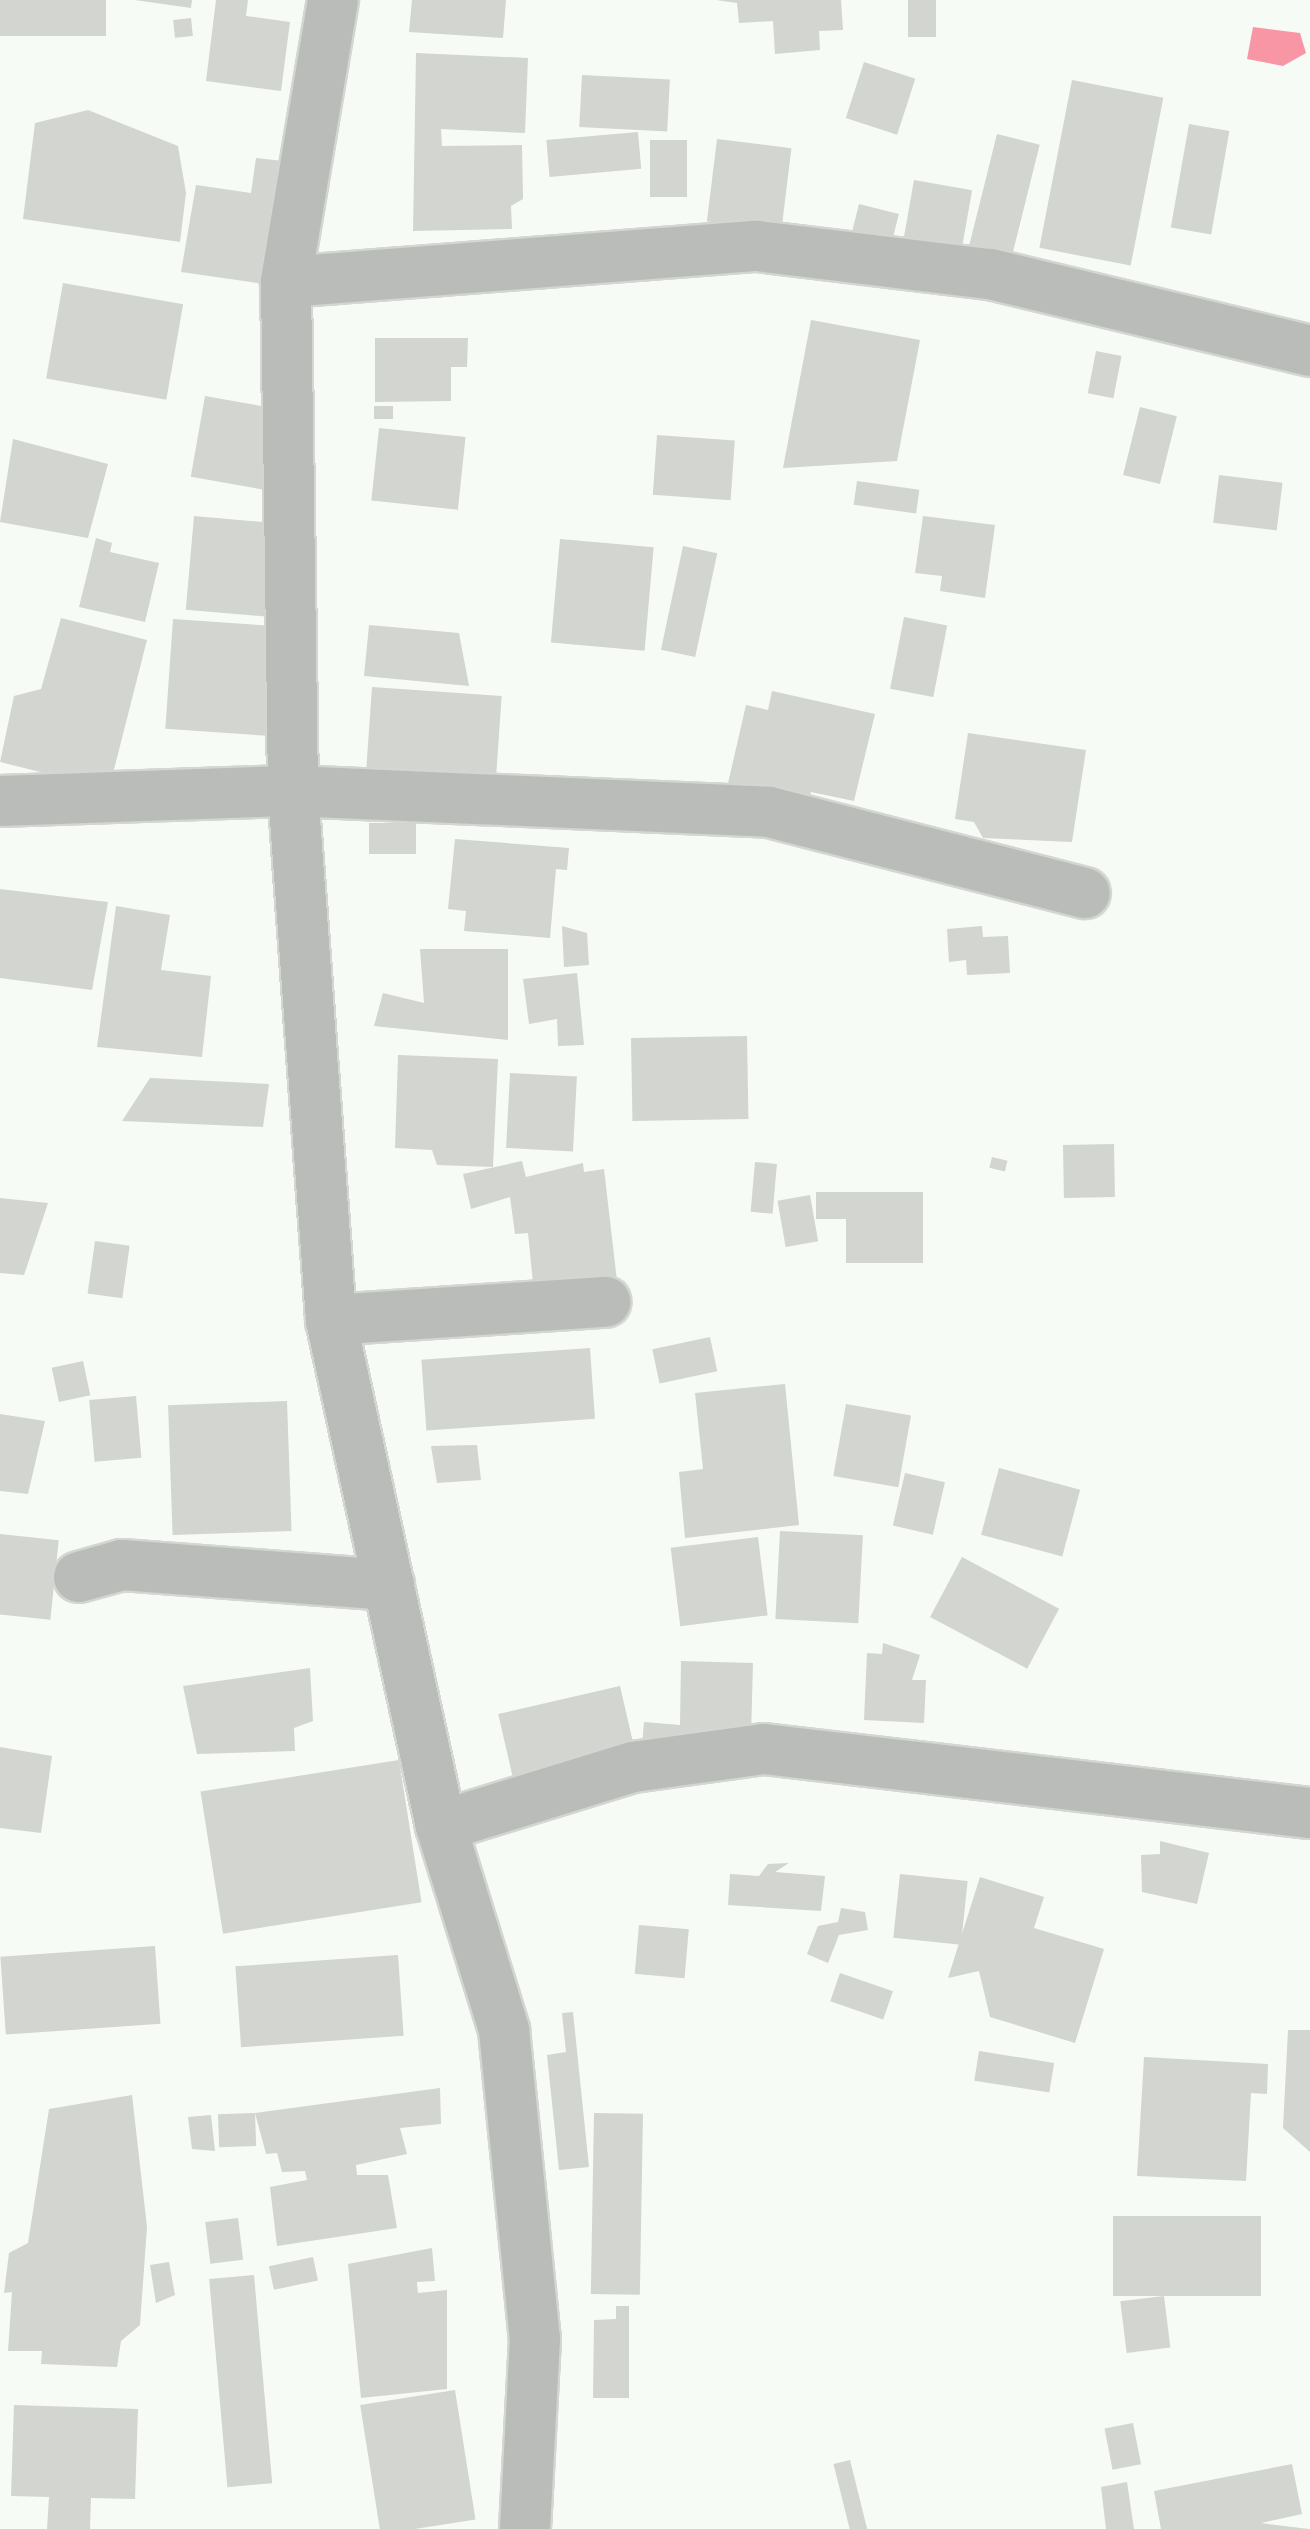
<!DOCTYPE html>
<style>
body{margin:0}
#map{position:relative;width:1310px;height:2529px;overflow:hidden;background:#f7fbf5;font-family:Manrope,sans-serif}
div>[style]{position:absolute}
[style*='--x']{left:calc(var(--x)*1px);top:calc(var(--y)*1px);width:calc(var(--w)*1px);rotate:calc(var(--a)*1deg)}
.forest>*{inset:0;background:#f896a5}
.building>*{inset:0;background:#d2d5d0;transform-origin:0 0}
.roads{filter:drop-shadow(2px 0 #d3d6d1) drop-shadow(-2px 0 #d3d6d1) drop-shadow(0 2px #d3d6d1) drop-shadow(0 -2px #d3d6d1)}
.street>*{height:50px;margin:-25px;padding:0 25px;transform-origin:25px;border-radius:25px;background:#babcb9}
span{translate:-50% -50%;white-space:nowrap;text-align:center;line-height:1.15;-webkit-text-stroke:8px #f7fbf5;paint-order:stroke}
</style>
<div id="map">
<div class="forest">
<i style="clip-path:polygon(1253px 27px,1300px 33px,1306px 53px,1283px 66px,1247px 59px)"></i>
</div>
<div class="building">
<i style="left:0;top:0;width:106px;height:36px"></i>
<i style="clip-path:polygon(135px 0,192px 0,191px 8px)"></i>
<i style="clip-path:polygon(216px 0,248px 0,246px 16px,290px 22px,281px 91px,206px 81px)"></i>
<i style="clip-path:polygon(412px 0,506px 0,503px 38px,409px 32px)"></i>
<i style="clip-path:polygon(716px 0,841px 0,843px 30px,819px 31px,820px 50px,775px 54px,773px 21px,739px 23px,737px 3px)"></i>
<i style="left:908px;top:0;width:28px;height:37px"></i>
<i style="left:191px;top:18px;width:18px;height:18px;rotate:84deg"></i>
<i style="clip-path:polygon(416px 53px,528px 58px,525px 133px,441px 129px,442px 146px,522px 145px,523px 199px,511px 206px,512px 229px,413px 231px)"></i>
<i style="left:864px;top:62px;width:54px;height:59px;rotate:18deg"></i>
<i style="left:582px;top:75px;width:88px;height:52px;rotate:3deg"></i>
<i style="left:1072px;top:80px;width:93px;height:171px;rotate:11deg"></i>
<i style="clip-path:polygon(88px 110px,178px 146px,186px 193px,180px 242px,23px 219px,35px 123px)"></i>
<i style="left:1189px;top:124px;width:41px;height:105px;rotate:10deg"></i>
<i style="left:638px;top:132px;width:37px;height:92px;rotate:85deg"></i>
<i style="left:997px;top:134px;width:44px;height:121px;rotate:14deg"></i>
<i style="left:717px;top:139px;width:75px;height:83px;rotate:7deg"></i>
<i style="left:650px;top:140px;width:37px;height:57px"></i>
<i style="clip-path:polygon(256px 158px,283px 161px,264px 284px,181px 272px,196px 185px,251px 193px)"></i>
<i style="left:914px;top:180px;width:59px;height:67px;rotate:10deg"></i>
<i style="left:859px;top:204px;width:41px;height:50px;rotate:14deg"></i>
<i style="left:63px;top:283px;width:122px;height:97px;rotate:10deg"></i>
<i style="clip-path:polygon(811px 320px,920px 340px,897px 461px,783px 468px)"></i>
<i style="clip-path:polygon(375px 338px,468px 338px,467px 367px,451px 367px,451px 401px,375px 402px)"></i>
<i style="left:1096px;top:351px;width:26px;height:43px;rotate:11deg"></i>
<i style="left:205px;top:396px;width:80px;height:82px;rotate:10deg"></i>
<i style="left:393px;top:406px;width:13px;height:19px;rotate:90deg"></i>
<i style="left:1140px;top:407px;width:38px;height:70px;rotate:14deg"></i>
<i style="left:379px;top:428px;width:87px;height:73px;rotate:6deg"></i>
<i style="left:657px;top:435px;width:78px;height:60px;rotate:4deg"></i>
<i style="clip-path:polygon(13px 439px,108px 464px,88px 538px,0 522px)"></i>
<i style="left:1219px;top:475px;width:64px;height:48px;rotate:7deg"></i>
<i style="left:857px;top:481px;width:63px;height:24px;rotate:8deg"></i>
<i style="left:194px;top:516px;width:97px;height:94px;rotate:5deg"></i>
<i style="clip-path:polygon(923px 516px,995px 525px,985px 598px,940px 591px,942px 576px,915px 573px)"></i>
<i style="clip-path:polygon(96px 538px,112px 543px,110px 552px,159px 563px,145px 622px,79px 607px)"></i>
<i style="left:560px;top:539px;width:94px;height:104px;rotate:5deg"></i>
<i style="left:683px;top:546px;width:35px;height:106px;rotate:12deg"></i>
<i style="left:904px;top:617px;width:44px;height:73px;rotate:11deg"></i>
<i style="clip-path:polygon(61px 618px,147px 640px,109px 789px,0 762px,14px 696px,41px 689px)"></i>
<i style="left:173px;top:619px;width:102px;height:110px;rotate:4deg"></i>
<i style="clip-path:polygon(369px 625px,459px 633px,469px 686px,364px 676px)"></i>
<i style="left:372px;top:687px;width:130px;height:90px;rotate:4deg"></i>
<i style="clip-path:polygon(772px 691px,875px 714px,854px 801px,811px 792px,806px 810px,726px 792px,746px 705px,768px 710px)"></i>
<i style="clip-path:polygon(968px 733px,1086px 750px,1072px 842px,983px 838px,974px 822px,955px 819px)"></i>
<i style="left:369px;top:823px;width:47px;height:31px"></i>
<i style="clip-path:polygon(455px 839px,569px 848px,567px 870px,556px 869px,550px 938px,464px 931px,466px 911px,448px 909px)"></i>
<i style="clip-path:polygon(0 889px,108px 902px,92px 990px,0 978px)"></i>
<i style="clip-path:polygon(116px 906px,170px 915px,161px 970px,211px 976px,202px 1057px,97px 1047px)"></i>
<i style="clip-path:polygon(562px 926px,587px 933px,589px 965px,564px 967px)"></i>
<i style="clip-path:polygon(982px 926px,983px 937px,1008px 936px,1010px 973px,967px 975px,966px 960px,949px 962px,947px 929px)"></i>
<i style="clip-path:polygon(420px 949px,508px 949px,508px 1040px,374px 1026px,383px 993px,424px 1003px)"></i>
<i style="clip-path:polygon(577px 973px,584px 1045px,558px 1046px,557px 1019px,529px 1024px,523px 979px)"></i>
<i style="left:747px;top:1036px;width:83px;height:116px;rotate:89deg"></i>
<i style="clip-path:polygon(398px 1055px,498px 1059px,493px 1167px,437px 1165px,432px 1150px,395px 1148px)"></i>
<i style="left:510px;top:1073px;width:67px;height:75px;rotate:3deg"></i>
<i style="clip-path:polygon(150px 1078px,269px 1084px,263px 1127px,122px 1121px)"></i>
<i style="left:1114px;top:1144px;width:53px;height:51px;rotate:89deg"></i>
<i style="left:992px;top:1157px;width:16px;height:11px;rotate:14deg"></i>
<i style="clip-path:polygon(522px 1161px,526px 1177px,583px 1163px,584px 1172px,604px 1169px,619px 1298px,580px 1303px,577px 1278px,533px 1283px,528px 1233px,515px 1234px,510px 1197px,471px 1209px,463px 1174px)"></i>
<i style="left:755px;top:1162px;width:22px;height:50px;rotate:5deg"></i>
<i style="clip-path:polygon(816px 1192px,923px 1192px,923px 1263px,846px 1263px,846px 1219px,816px 1219px)"></i>
<i style="left:810px;top:1195px;width:47px;height:33px;rotate:80deg"></i>
<i style="clip-path:polygon(0 1198px,48px 1203px,24px 1275px,0 1273px)"></i>
<i style="left:95px;top:1241px;width:35px;height:53px;rotate:8deg"></i>
<i style="left:710px;top:1337px;width:35px;height:59px;rotate:78deg"></i>
<i style="left:590px;top:1348px;width:71px;height:169px;rotate:86deg"></i>
<i style="left:83px;top:1361px;width:35px;height:32px;rotate:78deg"></i>
<i style="clip-path:polygon(785px 1384px,799px 1525px,685px 1538px,679px 1472px,703px 1469px,695px 1393px)"></i>
<i style="left:136px;top:1396px;width:62px;height:47px;rotate:85deg"></i>
<i style="left:287px;top:1401px;width:130px;height:119px;rotate:88deg"></i>
<i style="left:846px;top:1404px;width:66px;height:73px;rotate:10deg"></i>
<i style="clip-path:polygon(0 1414px,45px 1421px,28px 1494px,0 1491px)"></i>
<i style="clip-path:polygon(477px 1445px,481px 1480px,437px 1483px,431px 1446px)"></i>
<i style="left:999px;top:1468px;width:84px;height:69px;rotate:15deg"></i>
<i style="left:905px;top:1473px;width:41px;height:54px;rotate:13deg"></i>
<i style="left:780px;top:1531px;width:83px;height:88px;rotate:3deg"></i>
<i style="left:0;top:1534px;width:59px;height:80px;rotate:6deg"></i>
<i style="left:758px;top:1537px;width:79px;height:88px;rotate:83deg"></i>
<i style="left:962px;top:1557px;width:110px;height:68px;rotate:28deg"></i>
<i style="clip-path:polygon(883px 1643px,920px 1655px,912px 1680px,926px 1680px,924px 1723px,864px 1720px,867px 1653px,882px 1654px)"></i>
<i style="clip-path:polygon(681px 1661px,753px 1663px,751px 1736px,679px 1734px,680px 1749px,642px 1746px,644px 1722px,680px 1725px)"></i>
<i style="clip-path:polygon(310px 1668px,313px 1721px,294px 1728px,295px 1751px,197px 1754px,183px 1686px)"></i>
<i style="left:620px;top:1686px;width:71px;height:125px;rotate:77deg"></i>
<i style="clip-path:polygon(0 1747px,52px 1756px,41px 1833px,0 1828px)"></i>
<i style="left:399px;top:1760px;width:144px;height:201px;rotate:81deg"></i>
<i style="clip-path:polygon(1160px 1841px,1209px 1853px,1197px 1904px,1142px 1892px,1141px 1855px,1160px 1854px)"></i>
<i style="clip-path:polygon(789px 1863px,775px 1872px,825px 1876px,821px 1911px,728px 1905px,730px 1874px,759px 1876px,768px 1864px)"></i>
<i style="left:900px;top:1874px;width:68px;height:64px;rotate:6deg"></i>
<i style="clip-path:polygon(980px 1877px,1044px 1897px,1034px 1928px,1104px 1949px,1075px 2043px,990px 2017px,979px 1971px,948px 1978px)"></i>
<i style="clip-path:polygon(841px 1908px,865px 1912px,868px 1930px,839px 1935px,828px 1963px,807px 1954px,818px 1926px,838px 1922px)"></i>
<i style="left:639px;top:1925px;width:50px;height:49px;rotate:5deg"></i>
<i style="left:155px;top:1946px;width:78px;height:155px;rotate:86deg"></i>
<i style="left:398px;top:1955px;width:81px;height:163px;rotate:86deg"></i>
<i style="left:840px;top:1973px;width:56px;height:30px;rotate:19deg"></i>
<i style="clip-path:polygon(573px 2012px,589px 2167px,559px 2170px,547px 2055px,566px 2052px,562px 2013px)"></i>
<i style="clip-path:polygon(1288px 2030px,1310px 2030px,1310px 2152px,1283px 2128px)"></i>
<i style="left:979px;top:2051px;width:76px;height:30px;rotate:9deg"></i>
<i style="clip-path:polygon(1144px 2057px,1268px 2064px,1267px 2094px,1251px 2093px,1246px 2181px,1137px 2176px)"></i>
<i style="clip-path:polygon(440px 2088px,441px 2124px,400px 2128px,407px 2154px,356px 2165px,357px 2175px,388px 2175px,397px 2228px,277px 2246px,270px 2187px,307px 2180px,305px 2171px,282px 2172px,277px 2153px,266px 2154px,255px 2113px)"></i>
<i style="clip-path:polygon(132px 2095px,147px 2227px,140px 2325px,121px 2341px,117px 2367px,41px 2364px,42px 2351px,8px 2351px,12px 2292px,4px 2293px,9px 2253px,28px 2243px,49px 2109px)"></i>
<i style="left:255px;top:2113px;width:33px;height:37px;rotate:88deg"></i>
<i style="left:594px;top:2113px;width:49px;height:181px;rotate:1deg"></i>
<i style="clip-path:polygon(211px 2115px,215px 2151px,192px 2149px,188px 2117px)"></i>
<i style="left:1113px;top:2216px;width:148px;height:80px"></i>
<i style="left:238px;top:2218px;width:42px;height:33px;rotate:83deg"></i>
<i style="clip-path:polygon(432px 2248px,435px 2281px,417px 2282px,418px 2293px,447px 2290px,447px 2389px,361px 2398px,348px 2264px)"></i>
<i style="left:313px;top:2257px;width:24px;height:45px;rotate:78deg"></i>
<i style="clip-path:polygon(169px 2262px,175px 2295px,156px 2303px,150px 2265px)"></i>
<i style="left:254px;top:2275px;width:209px;height:45px;rotate:85deg"></i>
<i style="left:1164px;top:2296px;width:52px;height:44px;rotate:83deg"></i>
<i style="clip-path:polygon(616px 2306px,629px 2306px,629px 2398px,593px 2398px,594px 2320px,616px 2319px)"></i>
<i style="left:455px;top:2390px;width:131px;height:96px;rotate:81deg"></i>
<i style="clip-path:polygon(14px 2405px,138px 2409px,135px 2499px,91px 2498px,90px 2529px,47px 2529px,49px 2497px,11px 2496px)"></i>
<i style="left:1133px;top:2423px;width:42px;height:29px;rotate:79deg"></i>
<i style="left:850px;top:2460px;width:71px;height:17px;rotate:76deg"></i>
<i style="clip-path:polygon(1292px 2464px,1302px 2514px,1261px 2523px,1309px 2529px,1161px 2529px,1154px 2491px)"></i>
<i style="clip-path:polygon(1127px 2482px,1134px 2529px,1106px 2529px,1101px 2487px)"></i>
</div>
<div class="roads">
<div class="street">
<i style="--x:333;--y:0;--w:286;--a:99.5"></i>
<i style="--x:286;--y:282;--w:509;--a:89.21"></i>
<i style="--x:293;--y:791;--w:530;--a:85.89"></i>
<i style="--x:331;--y:1320;--w:518;--a:77.74"></i>
<i style="--x:441;--y:1826;--w:214;--a:72.8"></i>
<i style="--x:504;--y:2030;--w:310;--a:84.3"></i>
<i style="--x:535;--y:2338;--w:191;--a:93"></i>
<i style="--x:286;--y:282;--w:472;--a:-4.4"></i>
<i style="--x:757;--y:246;--w:235;--a:6.9"></i>
<i style="--x:990;--y:274;--w:329;--a:13.5"></i>
<i style="--x:0;--y:801;--w:293;--a:-2"></i>
<i style="--x:293;--y:791;--w:476;--a:2.5"></i>
<i style="--x:769;--y:812;--w:326;--a:14.4"></i>
<i style="--x:331;--y:1320;--w:275;--a:-3.8"></i>
<i style="--x:79;--y:1577;--w:45;--a:-15.6"></i>
<i style="--x:122;--y:1565;--w:268;--a:4.3"></i>
<i style="--x:441;--y:1826;--w:201;--a:-17.1"></i>
<i style="--x:633;--y:1767;--w:132;--a:-7.8"></i>
<i style="--x:764;--y:1749;--w:550;--a:6.69"></i>
</div>
</div>
</div>
